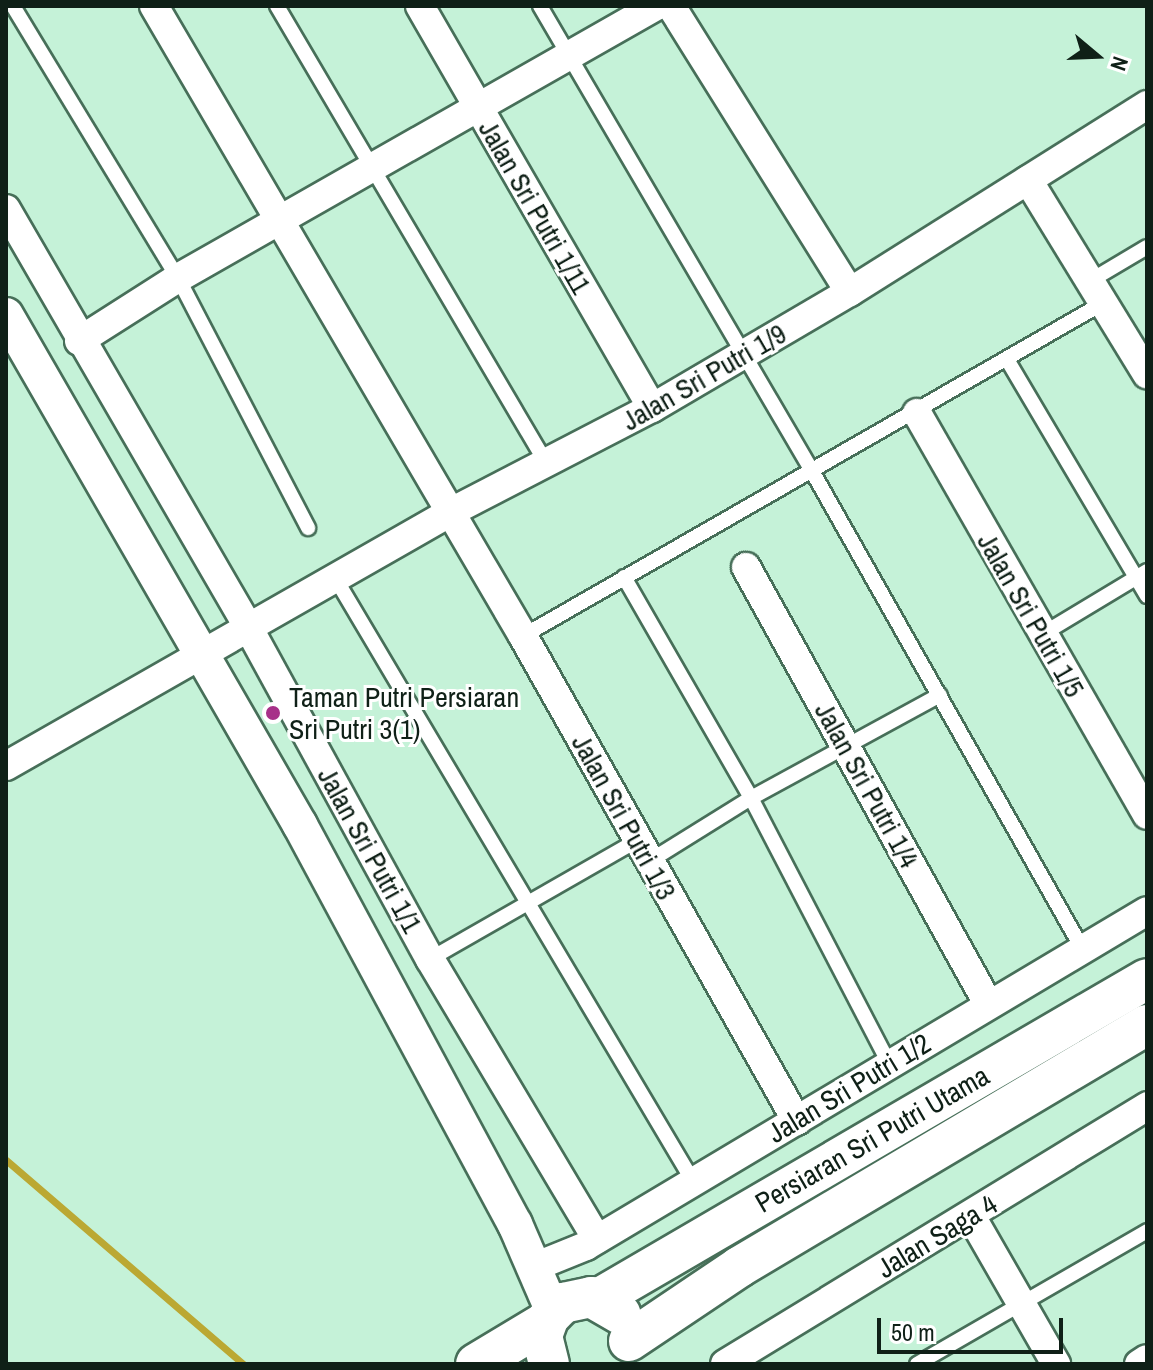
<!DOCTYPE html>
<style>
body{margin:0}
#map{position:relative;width:1153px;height:1370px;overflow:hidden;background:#c5f2d8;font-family:"Archivo Narrow",sans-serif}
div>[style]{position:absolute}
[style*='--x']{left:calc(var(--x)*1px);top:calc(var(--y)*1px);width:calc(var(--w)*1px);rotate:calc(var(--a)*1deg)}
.stream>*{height:7px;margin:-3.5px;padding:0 3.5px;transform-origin:3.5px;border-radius:3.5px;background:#bba833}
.roads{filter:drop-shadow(2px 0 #476f59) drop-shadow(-2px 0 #476f59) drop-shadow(0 2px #476f59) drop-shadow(0 -2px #476f59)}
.service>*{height:14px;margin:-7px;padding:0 7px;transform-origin:7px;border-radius:7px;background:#fff}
.minor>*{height:28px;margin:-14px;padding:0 14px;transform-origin:14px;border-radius:14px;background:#fff}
.tertiary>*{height:34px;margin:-17px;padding:0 17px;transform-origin:17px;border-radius:17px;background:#fff}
.secondary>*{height:40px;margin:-20px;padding:0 20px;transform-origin:20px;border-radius:20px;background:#fff}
.dots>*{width:22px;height:22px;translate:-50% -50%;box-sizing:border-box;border:4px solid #fff;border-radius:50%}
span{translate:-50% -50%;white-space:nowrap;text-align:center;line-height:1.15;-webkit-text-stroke:6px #fff;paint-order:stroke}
.street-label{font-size:28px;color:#0f2017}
.poi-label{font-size:28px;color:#0f2017}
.left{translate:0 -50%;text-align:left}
.frame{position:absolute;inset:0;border:8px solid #0f2017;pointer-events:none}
.north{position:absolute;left:1057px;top:16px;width:80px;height:80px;-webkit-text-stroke:6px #fff;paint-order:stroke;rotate:109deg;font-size:22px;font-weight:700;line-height:32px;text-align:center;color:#0f2017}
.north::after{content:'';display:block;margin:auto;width:28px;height:36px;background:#0f2017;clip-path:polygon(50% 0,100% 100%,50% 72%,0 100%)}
.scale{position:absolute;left:877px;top:1318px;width:186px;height:36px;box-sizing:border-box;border:4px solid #0f2017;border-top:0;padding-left:10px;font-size:24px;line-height:28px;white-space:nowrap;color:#0f2017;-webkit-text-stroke:6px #fff;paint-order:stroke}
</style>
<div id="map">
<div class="stream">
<i style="--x:6;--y:1160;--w:313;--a:40.7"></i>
</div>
<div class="roads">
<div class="service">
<i style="--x:13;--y:6;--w:318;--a:58.8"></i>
<i style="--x:178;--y:278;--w:282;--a:62.5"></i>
<i style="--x:277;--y:6;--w:534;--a:59.5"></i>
<i style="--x:540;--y:6;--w:539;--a:59.67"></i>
<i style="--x:812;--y:471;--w:548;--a:60.49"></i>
<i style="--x:1090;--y:281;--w:66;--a:-30.8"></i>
<i style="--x:1008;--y:361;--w:273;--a:59.4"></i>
<i style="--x:334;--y:576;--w:703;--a:59.32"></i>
<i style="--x:624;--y:577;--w:255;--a:60.1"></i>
<i style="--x:751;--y:798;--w:299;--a:62.5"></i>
<i style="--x:1041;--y:635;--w:124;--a:-31.1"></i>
<i style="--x:523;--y:636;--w:669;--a:-29.86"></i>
<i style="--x:648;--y:862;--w:121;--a:-31.9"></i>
<i style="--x:751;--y:798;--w:215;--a:-28.6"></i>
<i style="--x:430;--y:959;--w:237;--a:-29.8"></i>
<i style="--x:917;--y:1364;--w:266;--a:-30"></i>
</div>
<div class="minor">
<i style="--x:154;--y:6;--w:730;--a:59.64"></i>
<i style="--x:523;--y:636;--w:557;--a:60.54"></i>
<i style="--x:420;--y:6;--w:464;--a:60"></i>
<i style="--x:671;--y:6;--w:337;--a:58"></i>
<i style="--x:1028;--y:180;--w:228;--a:58.5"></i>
<i style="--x:6;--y:209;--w:481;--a:59.9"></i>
<i style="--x:247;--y:625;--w:381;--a:61.3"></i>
<i style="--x:430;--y:959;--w:326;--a:59.2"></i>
<i style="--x:79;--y:341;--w:117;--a:-32.5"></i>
<i style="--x:178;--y:278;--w:550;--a:-29.64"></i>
<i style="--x:917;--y:413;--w:463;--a:60.2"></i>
<i style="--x:746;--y:567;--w:499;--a:61"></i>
<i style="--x:6;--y:766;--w:512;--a:-29.72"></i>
<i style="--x:451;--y:512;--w:226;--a:-27.4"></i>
<i style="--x:652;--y:408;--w:229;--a:-30.4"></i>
<i style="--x:850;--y:292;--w:351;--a:-32.2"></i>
<i style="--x:971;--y:1216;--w:171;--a:60.1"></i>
<i style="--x:549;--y:1261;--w:40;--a:-22"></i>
<i style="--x:586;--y:1246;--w:653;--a:-30.84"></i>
<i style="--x:725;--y:1364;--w:495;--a:-31.4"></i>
<i style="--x:1139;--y:1364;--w:9;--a:-32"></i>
</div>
<div class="tertiary">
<i style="--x:6;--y:315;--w:589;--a:60.04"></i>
<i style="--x:300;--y:825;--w:453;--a:61.7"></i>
<i style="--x:515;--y:1224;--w:96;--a:66.6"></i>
</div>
<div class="secondary">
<i style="--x:598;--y:1299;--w:635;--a:-30.24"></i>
<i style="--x:629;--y:1341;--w:133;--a:-33.9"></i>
<i style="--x:739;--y:1267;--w:474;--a:-30.7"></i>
<i style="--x:476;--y:1364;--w:82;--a:-31"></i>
<i style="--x:549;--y:1364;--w:29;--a:-104"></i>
<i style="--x:542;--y:1336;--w:20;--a:-70"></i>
<i style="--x:549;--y:1317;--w:20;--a:-45"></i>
<i style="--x:563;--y:1303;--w:29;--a:-12"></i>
<i style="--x:591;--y:1297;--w:34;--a:30"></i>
</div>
</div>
<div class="dots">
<i style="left:273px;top:713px;background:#a73189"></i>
</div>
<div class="street-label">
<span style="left:535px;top:207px;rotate:60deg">Jalan Sri Putri 1/11</span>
<span style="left:704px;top:377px;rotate:-30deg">Jalan Sri Putri 1/9</span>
<span style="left:1031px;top:615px;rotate:60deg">Jalan Sri Putri 1/5</span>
<span style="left:867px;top:785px;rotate:61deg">Jalan Sri Putri 1/4</span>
<span style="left:624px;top:817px;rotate:61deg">Jalan Sri Putri 1/3</span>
<span style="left:370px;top:850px;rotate:61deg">Jalan Sri Putri 1/1</span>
<span style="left:849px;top:1088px;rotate:-31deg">Jalan Sri Putri 1/2</span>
<span style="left:872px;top:1139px;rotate:-30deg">Persiaran Sri Putri Utama</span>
<span style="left:937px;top:1236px;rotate:-31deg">Jalan Saga 4</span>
</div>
<div class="poi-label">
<span class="left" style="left:289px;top:713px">Taman Putri Persiaran<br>Sri Putri 3(1)</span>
</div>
<div class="frame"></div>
<div class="north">N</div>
<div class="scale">50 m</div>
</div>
